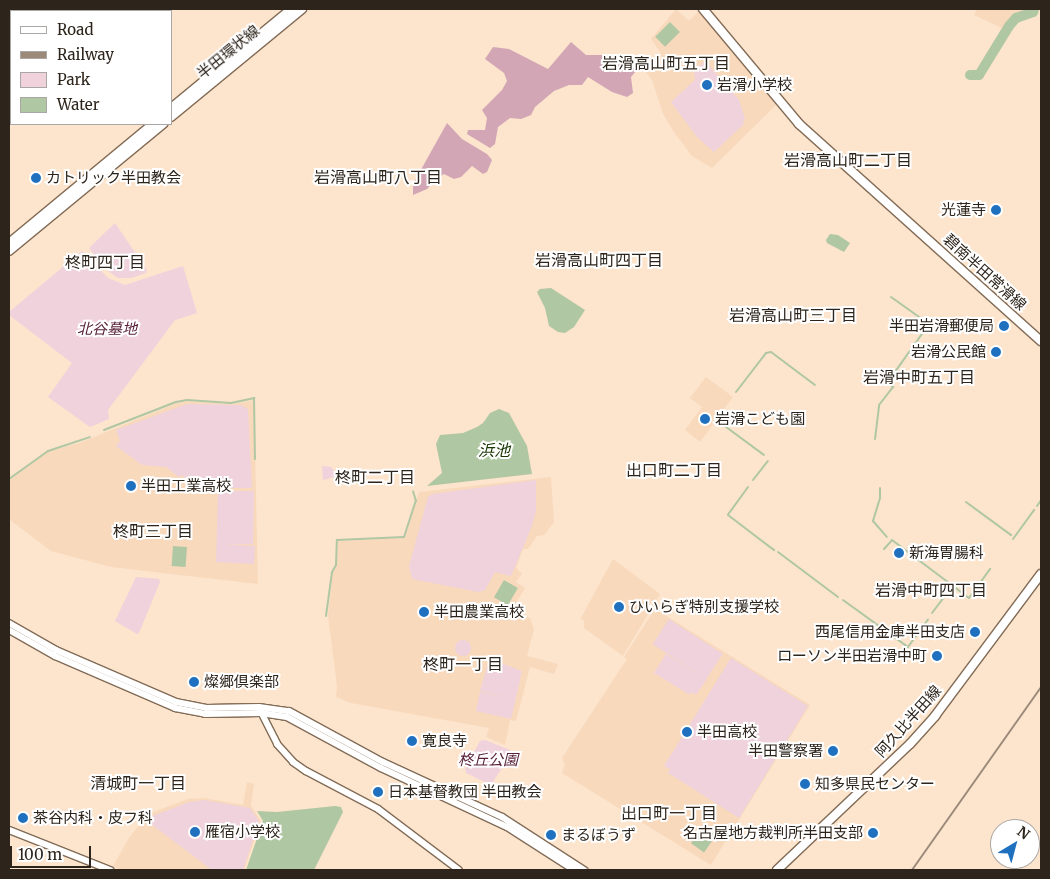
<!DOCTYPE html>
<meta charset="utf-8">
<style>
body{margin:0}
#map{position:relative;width:1050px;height:879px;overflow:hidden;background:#fde4cd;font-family:Merriweather,"Noto Sans JP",serif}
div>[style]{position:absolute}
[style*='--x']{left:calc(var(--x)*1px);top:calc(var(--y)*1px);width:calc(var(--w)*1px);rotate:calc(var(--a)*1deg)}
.built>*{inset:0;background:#f8d9bc}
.green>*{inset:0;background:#efd2dc;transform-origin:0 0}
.round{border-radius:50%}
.forest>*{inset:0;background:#d2a6b5}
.water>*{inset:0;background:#b0c7a3;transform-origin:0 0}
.stream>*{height:2px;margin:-1px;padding:0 1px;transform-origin:1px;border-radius:1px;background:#b0c7a3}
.river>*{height:10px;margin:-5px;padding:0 5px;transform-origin:5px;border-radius:5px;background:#b0c7a3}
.roads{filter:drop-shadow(1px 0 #826c57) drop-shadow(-1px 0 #826c57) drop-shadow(0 1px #826c57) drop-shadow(0 -1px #826c57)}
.tertiary>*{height:6px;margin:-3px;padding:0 3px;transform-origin:3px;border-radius:3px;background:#fff}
.secondary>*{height:8px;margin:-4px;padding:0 4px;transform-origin:4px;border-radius:4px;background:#fff}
.rail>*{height:2px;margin:-1px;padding:0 1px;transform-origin:1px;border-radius:1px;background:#9b8a7a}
.dots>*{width:14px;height:14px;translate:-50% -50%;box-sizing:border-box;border:2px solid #fff;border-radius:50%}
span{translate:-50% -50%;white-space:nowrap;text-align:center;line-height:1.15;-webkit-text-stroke:4px #fff;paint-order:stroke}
.street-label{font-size:15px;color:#2d241b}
.poi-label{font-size:15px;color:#2d241b}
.left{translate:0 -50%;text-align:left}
.right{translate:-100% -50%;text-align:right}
.park-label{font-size:15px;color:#592239;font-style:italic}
.neighbourhood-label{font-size:16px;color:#2d241b}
.water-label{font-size:16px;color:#183500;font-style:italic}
.frame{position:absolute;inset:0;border:10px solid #2d241b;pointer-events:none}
.legend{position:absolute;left:10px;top:10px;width:162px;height:115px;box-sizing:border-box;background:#fff;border:1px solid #aba7a4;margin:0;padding:6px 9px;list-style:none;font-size:15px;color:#2d241b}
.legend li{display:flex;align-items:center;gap:10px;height:25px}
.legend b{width:25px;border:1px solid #aba7a4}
.north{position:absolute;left:990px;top:819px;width:50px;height:50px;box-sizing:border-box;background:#fff;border:1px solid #aba7a4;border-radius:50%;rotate:37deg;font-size:14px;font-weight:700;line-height:20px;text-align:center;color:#2d241b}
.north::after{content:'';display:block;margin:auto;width:18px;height:22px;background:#1f71c0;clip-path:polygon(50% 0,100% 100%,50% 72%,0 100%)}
.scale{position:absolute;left:10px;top:846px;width:81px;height:22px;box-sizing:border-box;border:2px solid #2d241b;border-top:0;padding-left:6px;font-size:15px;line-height:18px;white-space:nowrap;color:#2d241b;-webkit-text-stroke:4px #fff;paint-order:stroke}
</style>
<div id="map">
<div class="built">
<i style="clip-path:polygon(676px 9px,689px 21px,699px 11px,776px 105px,712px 168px,692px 156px,674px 132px,663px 114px,652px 80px,645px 71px,661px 53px,651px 39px)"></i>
<i style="clip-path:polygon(977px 9px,1033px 9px,1016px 17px,1006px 30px,974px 15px)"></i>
<i style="clip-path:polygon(706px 377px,733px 397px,700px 442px,685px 430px,702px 407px,690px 398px)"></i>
<i style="clip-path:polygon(254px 400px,258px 584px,111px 567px,51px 551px,9px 519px,9px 480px,47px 452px,82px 442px,177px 403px,187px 401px,231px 404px)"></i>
<i style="clip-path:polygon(551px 477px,554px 522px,544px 535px,537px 536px,528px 549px,523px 549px,516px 568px,522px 574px,516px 582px,525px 588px,513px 608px,530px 618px,534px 629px,527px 656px,558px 664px,554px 674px,530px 667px,516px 721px,510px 720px,505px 745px,486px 737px,489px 728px,351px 703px,336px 697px,337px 686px,328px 616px,333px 572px,337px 566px,338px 541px,405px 538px,419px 492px)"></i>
<i style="clip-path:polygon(613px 559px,660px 594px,623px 656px,584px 628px,584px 621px,581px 618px)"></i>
<i style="clip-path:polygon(655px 609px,810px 705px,711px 865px,562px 773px,565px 765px,562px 758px,627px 659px,624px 657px)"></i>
<i style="clip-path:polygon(247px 782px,254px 784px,251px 806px,261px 821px,244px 870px,121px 870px,113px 866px,129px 838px,148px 814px,188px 799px,204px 798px,243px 805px)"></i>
</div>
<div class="green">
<i style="clip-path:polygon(705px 61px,739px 100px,745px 119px,743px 121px,744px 124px,714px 152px,697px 137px,671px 102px,695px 80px,694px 70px)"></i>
<i style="clip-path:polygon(115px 223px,147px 270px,146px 273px,131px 278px,118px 278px,108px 271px,89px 248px)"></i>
<i style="clip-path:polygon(82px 251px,108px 278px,125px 285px,183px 266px,197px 313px,175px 320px,108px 410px,109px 419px,90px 427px,48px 397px,72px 363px,9px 315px,9px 312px)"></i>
<i style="clip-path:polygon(187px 404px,241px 405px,248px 409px,252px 488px,198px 488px,182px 475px,179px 477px,166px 467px,142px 465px,116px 446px,120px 441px,116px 430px)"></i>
<i style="clip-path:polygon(322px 466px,331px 467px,338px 476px,323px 480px)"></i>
<i style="clip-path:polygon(536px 480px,536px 510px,532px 526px,511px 576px,495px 572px,485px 590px,478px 592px,412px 579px,409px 566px,428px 497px,432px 494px)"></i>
<i style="clip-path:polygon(218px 491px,254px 491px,253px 544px,225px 544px,255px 546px,254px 564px,216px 562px)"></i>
<i style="clip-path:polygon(136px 577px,159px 579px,160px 582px,139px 633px,137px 634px,115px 621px)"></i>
<i style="left:669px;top:619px;width:64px;height:30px;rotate:33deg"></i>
<i class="round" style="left:455px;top:640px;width:16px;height:16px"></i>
<i style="clip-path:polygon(666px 654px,707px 679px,696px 695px,692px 692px,690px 695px,654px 673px)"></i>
<i style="clip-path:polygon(731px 658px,808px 706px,739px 818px,668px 773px,670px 769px,664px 766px)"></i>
<i style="clip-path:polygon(501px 663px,522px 671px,511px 719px,476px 711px,480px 692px,505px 697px,480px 691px,488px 664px)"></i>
<i style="clip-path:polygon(485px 740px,510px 750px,505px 763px,491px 785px,466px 773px,465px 769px,480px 741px)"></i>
<i style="clip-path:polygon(204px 800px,250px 808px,259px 821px,243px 870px,212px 870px,147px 821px,150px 817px,189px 802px)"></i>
</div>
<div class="forest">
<i style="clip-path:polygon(571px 42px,586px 55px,615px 55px,625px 59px,636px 71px,631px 77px,633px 93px,627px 97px,612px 92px,588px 77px,582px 85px,569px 85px,554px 91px,535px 107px,531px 115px,521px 119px,510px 118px,498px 127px,495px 144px,490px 148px,467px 134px,468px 130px,485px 130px,487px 118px,482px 110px,502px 90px,507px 81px,504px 73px,485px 59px,493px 47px,509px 49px,548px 69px)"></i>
<i style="clip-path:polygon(447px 123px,462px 139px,487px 154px,492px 160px,487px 172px,483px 174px,472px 166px,461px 177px,454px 179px,444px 174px,436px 179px,427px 189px,413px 195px,413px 184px)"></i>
</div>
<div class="water">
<i style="left:670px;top:22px;width:14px;height:21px;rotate:45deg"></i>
<i style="clip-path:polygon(830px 234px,838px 235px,850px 243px,844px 252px,827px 243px,826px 240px)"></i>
<i style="clip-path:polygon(551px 288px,585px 310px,574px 327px,565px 333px,558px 332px,549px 326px,545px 308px,537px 292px,540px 289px)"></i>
<i style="clip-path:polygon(499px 409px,509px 413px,527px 446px,532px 474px,427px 486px,442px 473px,436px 444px,440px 435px,463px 433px,477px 427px,483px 423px,490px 413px)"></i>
<i style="left:173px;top:546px;width:14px;height:20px;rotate:4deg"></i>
<i style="left:504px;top:580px;width:16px;height:20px;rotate:30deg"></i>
<i style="clip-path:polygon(335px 806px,341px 807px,343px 812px,314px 870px,246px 870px,263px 821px,257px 811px,277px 812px)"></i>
<i style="left:703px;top:826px;width:16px;height:21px;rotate:35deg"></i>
</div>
<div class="stream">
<i style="--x:171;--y:10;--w:1;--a:-90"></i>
<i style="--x:62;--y:11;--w:10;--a:-11"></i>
<i style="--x:72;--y:9;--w:5;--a:22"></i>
<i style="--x:891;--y:297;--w:47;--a:35.4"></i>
<i style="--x:929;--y:324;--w:64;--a:125.4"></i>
<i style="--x:736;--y:392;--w:49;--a:-52.4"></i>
<i style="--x:766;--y:353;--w:5;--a:-11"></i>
<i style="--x:771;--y:352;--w:55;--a:36.9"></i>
<i style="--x:718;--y:421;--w:57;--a:36.5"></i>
<i style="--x:104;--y:430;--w:77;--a:-21.3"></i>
<i style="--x:176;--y:402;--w:11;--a:-10"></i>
<i style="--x:187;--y:400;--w:44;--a:3.9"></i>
<i style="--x:231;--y:403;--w:24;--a:-12"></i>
<i style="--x:254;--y:398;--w:61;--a:89.1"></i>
<i style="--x:875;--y:439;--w:34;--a:-83"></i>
<i style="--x:879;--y:405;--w:23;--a:-52"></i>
<i style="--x:893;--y:387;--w:8;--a:-140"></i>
<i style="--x:9;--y:479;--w:48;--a:-35.7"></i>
<i style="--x:48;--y:451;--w:44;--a:-18.4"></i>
<i style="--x:753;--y:480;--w:24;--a:-52"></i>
<i style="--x:748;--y:487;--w:34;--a:126"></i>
<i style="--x:728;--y:515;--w:58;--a:37.3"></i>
<i style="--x:880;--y:488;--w:10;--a:90"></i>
<i style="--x:880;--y:498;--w:24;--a:107"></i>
<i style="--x:873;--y:521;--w:21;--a:49"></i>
<i style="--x:966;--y:502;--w:56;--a:36.3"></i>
<i style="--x:1037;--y:506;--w:7;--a:-56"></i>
<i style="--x:1013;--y:539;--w:36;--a:-54"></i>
<i style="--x:884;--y:549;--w:12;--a:-48"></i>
<i style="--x:892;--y:540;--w:96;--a:37"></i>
<i style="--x:969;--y:598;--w:36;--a:-54"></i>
<i style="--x:778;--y:552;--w:75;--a:36.9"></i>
<i style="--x:843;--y:600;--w:80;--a:35.9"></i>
<i style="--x:908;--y:647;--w:34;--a:-54"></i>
<i style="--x:932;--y:613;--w:35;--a:-53"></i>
<i style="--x:326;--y:616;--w:44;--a:-82.2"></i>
<i style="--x:332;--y:572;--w:8;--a:-60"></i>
<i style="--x:336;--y:565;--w:25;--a:-88"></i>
<i style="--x:337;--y:540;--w:67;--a:-2.6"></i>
<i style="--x:404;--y:537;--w:38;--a:-72"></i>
<i style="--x:416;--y:501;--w:10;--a:-107"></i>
</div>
<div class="river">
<i style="--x:970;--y:75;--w:9;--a:0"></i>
<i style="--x:979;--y:75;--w:57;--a:-58.5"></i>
<i style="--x:1009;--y:26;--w:11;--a:-49"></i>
<i style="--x:1016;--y:18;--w:18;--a:-19"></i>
<i style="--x:1033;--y:12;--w:3;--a:-72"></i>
</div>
<div class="roads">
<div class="tertiary">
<i style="--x:9;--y:623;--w:54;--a:29.9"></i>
<i style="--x:56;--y:650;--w:131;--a:23.4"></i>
<i style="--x:176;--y:702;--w:31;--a:11"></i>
<i style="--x:206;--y:708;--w:53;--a:-1.1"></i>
<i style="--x:259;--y:707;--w:30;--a:8"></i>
<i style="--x:289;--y:711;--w:107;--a:28.5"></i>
<i style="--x:383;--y:762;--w:131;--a:24.8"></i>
<i style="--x:502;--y:817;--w:98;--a:32.9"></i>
<i style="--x:9;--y:630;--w:53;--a:29.5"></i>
<i style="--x:55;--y:656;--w:131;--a:23.4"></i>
<i style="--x:175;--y:708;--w:31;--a:11"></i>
<i style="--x:205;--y:714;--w:56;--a:-1"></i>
<i style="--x:261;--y:713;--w:26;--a:9"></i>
<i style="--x:287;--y:717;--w:107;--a:28.5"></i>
<i style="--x:381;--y:768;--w:139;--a:25.1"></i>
<i style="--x:507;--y:827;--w:80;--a:32.7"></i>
<i style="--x:260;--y:710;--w:38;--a:63"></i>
<i style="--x:277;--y:744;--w:24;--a:48"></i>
<i style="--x:293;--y:762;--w:16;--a:35"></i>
<i style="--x:306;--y:771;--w:81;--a:27.8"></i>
<i style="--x:378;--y:809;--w:101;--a:37"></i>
<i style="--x:9;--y:830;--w:109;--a:21.6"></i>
</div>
<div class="secondary">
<i style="--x:703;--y:9;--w:150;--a:50.1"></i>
<i style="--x:799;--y:124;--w:325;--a:41.9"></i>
<i style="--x:171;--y:108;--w:156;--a:-39.5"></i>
<i style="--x:171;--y:117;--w:170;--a:-39.5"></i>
<i style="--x:9;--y:243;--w:187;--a:-39.6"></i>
<i style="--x:9;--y:251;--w:200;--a:-39.5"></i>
<i style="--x:777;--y:870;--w:183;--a:-43.5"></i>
<i style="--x:910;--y:744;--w:38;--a:-48"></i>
<i style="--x:935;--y:716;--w:177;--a:-53.3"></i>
</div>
</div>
<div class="rail">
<i style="--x:912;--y:870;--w:224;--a:-54.8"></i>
</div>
<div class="dots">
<i style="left:707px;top:85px;background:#1f71c0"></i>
<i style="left:36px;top:178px;background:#1f71c0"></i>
<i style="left:996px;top:210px;background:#1f71c0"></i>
<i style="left:1004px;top:326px;background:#1f71c0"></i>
<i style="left:996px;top:352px;background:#1f71c0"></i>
<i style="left:705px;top:419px;background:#1f71c0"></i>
<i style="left:131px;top:486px;background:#1f71c0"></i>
<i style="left:899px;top:553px;background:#1f71c0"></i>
<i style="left:619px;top:607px;background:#1f71c0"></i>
<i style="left:424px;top:612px;background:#1f71c0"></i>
<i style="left:975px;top:632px;background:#1f71c0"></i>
<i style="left:937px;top:656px;background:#1f71c0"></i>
<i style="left:194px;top:682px;background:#1f71c0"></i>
<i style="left:687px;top:732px;background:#1f71c0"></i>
<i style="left:412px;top:741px;background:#1f71c0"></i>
<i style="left:833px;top:751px;background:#1f71c0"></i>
<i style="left:805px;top:784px;background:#1f71c0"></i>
<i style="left:378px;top:792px;background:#1f71c0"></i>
<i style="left:23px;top:818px;background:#1f71c0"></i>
<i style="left:195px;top:832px;background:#1f71c0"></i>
<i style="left:873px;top:833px;background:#1f71c0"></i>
<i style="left:551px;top:835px;background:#1f71c0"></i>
</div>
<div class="street-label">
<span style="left:228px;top:52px;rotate:-39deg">半田環状線</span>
<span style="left:985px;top:272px;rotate:42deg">碧南半田常滑線</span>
<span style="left:908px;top:721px;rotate:-48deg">阿久比半田線</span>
</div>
<div class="poi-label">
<span class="left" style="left:717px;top:85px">岩滑小学校</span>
<span class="left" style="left:46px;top:178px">カトリック半田教会</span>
<span class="right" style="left:986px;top:210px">光蓮寺</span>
<span class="right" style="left:994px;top:326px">半田岩滑郵便局</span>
<span class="right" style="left:986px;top:352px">岩滑公民館</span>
<span class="left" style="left:715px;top:419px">岩滑こども園</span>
<span class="left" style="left:141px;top:486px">半田工業高校</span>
<span class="left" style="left:909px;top:553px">新海胃腸科</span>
<span class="left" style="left:629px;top:607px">ひいらぎ特別支援学校</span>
<span class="left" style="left:434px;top:612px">半田農業高校</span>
<span class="right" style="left:965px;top:632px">西尾信用金庫半田支店</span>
<span class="right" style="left:927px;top:656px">ローソン半田岩滑中町</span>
<span class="left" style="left:204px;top:682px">燦郷倶楽部</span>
<span class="left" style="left:697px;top:732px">半田高校</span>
<span class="left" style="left:422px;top:741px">寛良寺</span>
<span class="right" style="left:823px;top:751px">半田警察署</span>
<span class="left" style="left:815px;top:784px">知多県民センター</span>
<span class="left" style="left:388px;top:792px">日本基督教団 半田教会</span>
<span class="left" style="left:33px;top:818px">茶谷内科・皮フ科</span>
<span class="left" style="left:205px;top:832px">雁宿小学校</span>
<span class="right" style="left:863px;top:833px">名古屋地方裁判所半田支部</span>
<span class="left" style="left:561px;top:835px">まるぼうず</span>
</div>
<div class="park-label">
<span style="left:107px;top:329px">北谷墓地</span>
<span style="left:488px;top:760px">柊丘公園</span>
</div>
<div class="neighbourhood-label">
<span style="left:666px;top:63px">岩滑高山町五丁目</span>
<span style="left:848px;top:160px">岩滑高山町二丁目</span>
<span style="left:378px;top:177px">岩滑高山町八丁目</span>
<span style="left:599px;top:260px">岩滑高山町四丁目</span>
<span style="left:105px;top:262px">柊町四丁目</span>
<span style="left:793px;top:315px">岩滑高山町三丁目</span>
<span style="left:919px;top:377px">岩滑中町五丁目</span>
<span style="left:674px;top:470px">出口町二丁目</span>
<span style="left:375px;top:477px">柊町二丁目</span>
<span style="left:153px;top:531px">柊町三丁目</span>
<span style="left:931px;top:590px">岩滑中町四丁目</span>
<span style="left:463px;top:664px">柊町一丁目</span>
<span style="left:138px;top:783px">清城町一丁目</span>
<span style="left:669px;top:813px">出口町一丁目</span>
</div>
<div class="water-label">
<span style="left:494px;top:450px">浜池</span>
</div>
<div class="frame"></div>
<ul class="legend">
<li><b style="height:6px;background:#fff"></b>Road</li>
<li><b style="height:6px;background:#9b8a7a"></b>Railway</li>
<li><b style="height:14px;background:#efd2dc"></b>Park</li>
<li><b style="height:14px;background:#b0c7a3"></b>Water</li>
</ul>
<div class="north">N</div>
<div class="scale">100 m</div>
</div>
